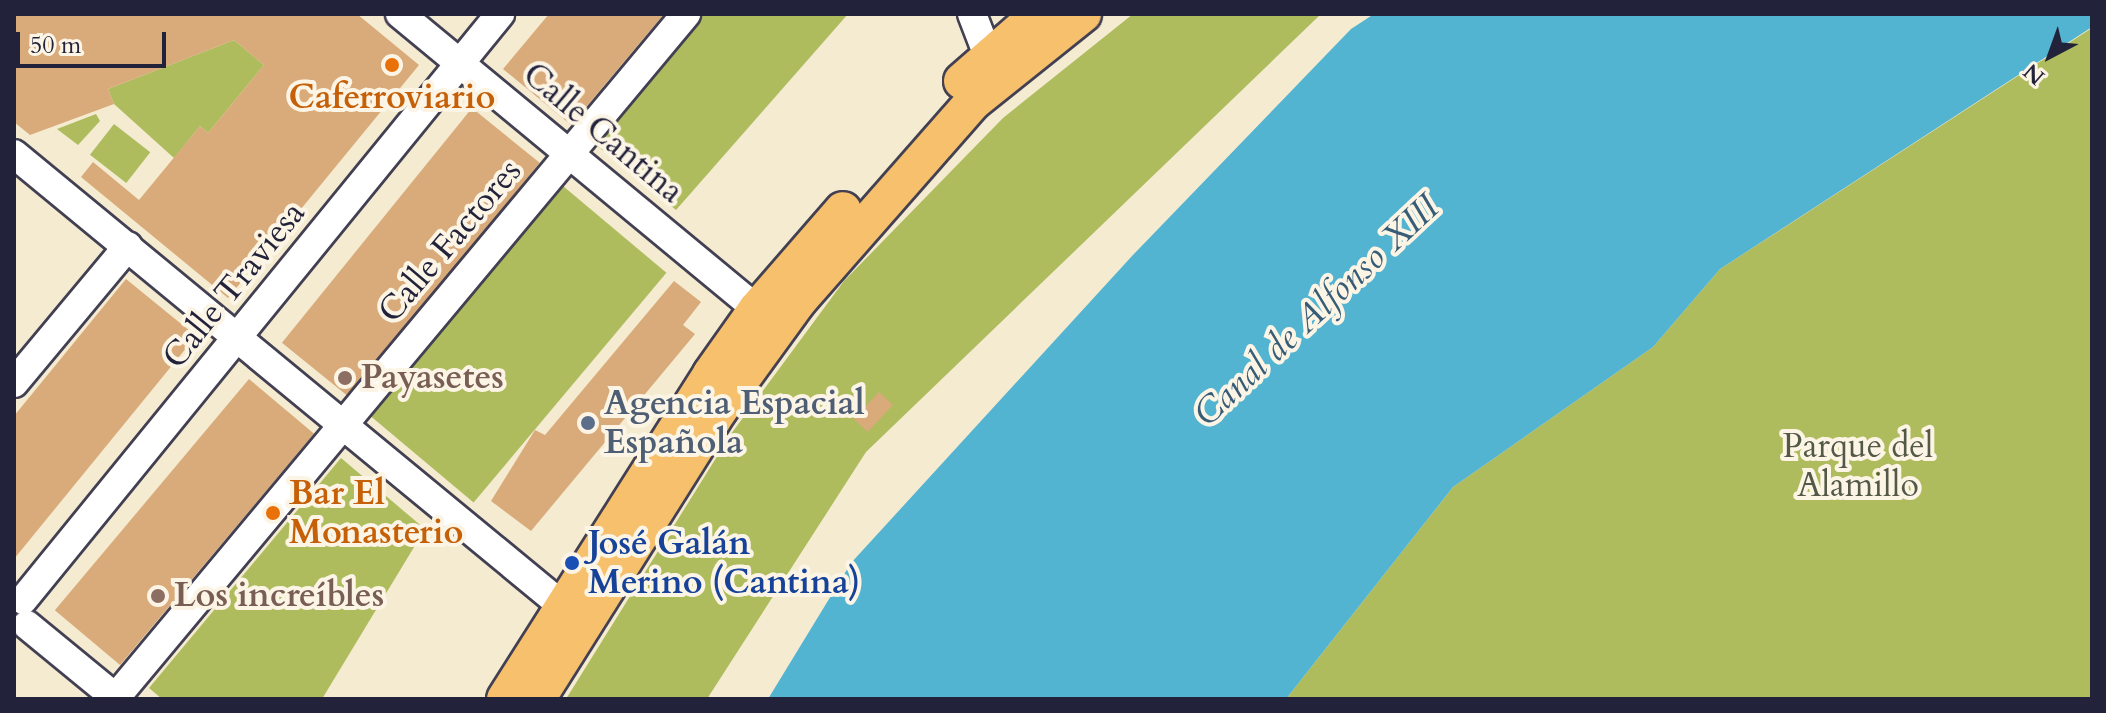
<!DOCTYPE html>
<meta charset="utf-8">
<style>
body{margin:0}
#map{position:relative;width:2106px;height:713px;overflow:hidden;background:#f4ebd1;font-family:Cardo,serif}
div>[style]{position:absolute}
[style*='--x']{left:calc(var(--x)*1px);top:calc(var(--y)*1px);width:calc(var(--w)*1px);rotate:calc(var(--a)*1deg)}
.green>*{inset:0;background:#aebc5e;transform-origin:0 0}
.water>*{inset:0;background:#53b4d2}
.building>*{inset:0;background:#d9aa7a;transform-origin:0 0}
.roads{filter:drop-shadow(2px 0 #424052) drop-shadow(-2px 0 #424052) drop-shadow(0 2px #424052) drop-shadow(0 -2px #424052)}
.minor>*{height:28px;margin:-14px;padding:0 14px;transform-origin:14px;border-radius:14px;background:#fff}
.major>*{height:36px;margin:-18px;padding:0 18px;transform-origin:18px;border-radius:18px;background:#f7c06c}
.dots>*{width:22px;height:22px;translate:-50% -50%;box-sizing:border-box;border:4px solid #fcf5e5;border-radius:50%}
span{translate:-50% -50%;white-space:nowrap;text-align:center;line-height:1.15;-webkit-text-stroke:8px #fcf5e5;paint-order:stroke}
.food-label{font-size:34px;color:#c56008;font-weight:700}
.left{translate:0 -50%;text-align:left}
.street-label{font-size:34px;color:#22223b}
.education-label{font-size:34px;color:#785e54;font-weight:700}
.service-label{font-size:34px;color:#4e5e75;font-weight:700}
.park-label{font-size:34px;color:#535847}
.transit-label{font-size:34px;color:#164399;font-weight:700}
.water-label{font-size:36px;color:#365c77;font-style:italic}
.frame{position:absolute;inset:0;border:16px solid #22223b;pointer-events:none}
.north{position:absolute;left:2010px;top:16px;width:80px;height:80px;-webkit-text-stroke:6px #fcf5e5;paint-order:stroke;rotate:221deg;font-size:22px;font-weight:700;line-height:32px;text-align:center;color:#22223b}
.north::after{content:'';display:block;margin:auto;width:28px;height:36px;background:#22223b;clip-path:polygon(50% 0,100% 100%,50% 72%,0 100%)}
.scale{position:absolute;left:16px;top:32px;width:150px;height:36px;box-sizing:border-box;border:4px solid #22223b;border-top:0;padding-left:10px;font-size:24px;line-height:28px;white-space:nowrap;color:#22223b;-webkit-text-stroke:6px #fcf5e5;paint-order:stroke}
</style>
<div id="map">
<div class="green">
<i style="clip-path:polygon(703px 14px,848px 14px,676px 210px,596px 145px)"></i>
<i style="clip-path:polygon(1133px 14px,1321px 14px,866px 452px,707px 699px,566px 699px,731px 434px,844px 281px,1003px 118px)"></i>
<i style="clip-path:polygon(2092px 28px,2092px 699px,1286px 699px,1453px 487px,1653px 347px,1720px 269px)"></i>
<i style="clip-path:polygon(234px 40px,264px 65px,208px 133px,200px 126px,174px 158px,114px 104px,108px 89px)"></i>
<i style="clip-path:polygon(96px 114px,100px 121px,78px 145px,57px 129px)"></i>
<i style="left:114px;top:124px;width:46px;height:39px;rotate:38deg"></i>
<i style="left:563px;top:186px;width:135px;height:300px;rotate:40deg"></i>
<i style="clip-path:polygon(341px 458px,425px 529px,322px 699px,162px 699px,149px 688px)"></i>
</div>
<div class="water">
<i style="clip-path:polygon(1374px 14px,2092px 14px,2092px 27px,1720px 269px,1653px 347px,1453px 487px,1286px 699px,768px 699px,851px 563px,1132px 256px,1351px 29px)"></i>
</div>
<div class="building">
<i style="clip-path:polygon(14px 14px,357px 14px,419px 65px,228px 298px,81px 177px,93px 162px,139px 200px,200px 126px,208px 133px,264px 65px,234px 40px,108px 89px,114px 104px,30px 135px,14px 122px)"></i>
<i style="clip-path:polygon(549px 14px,664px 14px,571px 125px,503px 69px)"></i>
<i style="left:472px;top:108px;width:87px;height:302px;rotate:39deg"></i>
<i style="clip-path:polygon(126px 279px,196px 336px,14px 559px,14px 416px)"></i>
<i style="clip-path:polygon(674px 281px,701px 302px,683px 325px,695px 334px,531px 531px,491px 501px,535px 430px,545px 435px)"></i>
<i style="left:249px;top:379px;width:85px;height:302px;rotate:40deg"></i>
<i style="left:879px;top:392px;width:19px;height:37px;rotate:43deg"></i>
</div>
<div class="roads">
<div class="minor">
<i style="--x:400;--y:14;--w:463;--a:39.6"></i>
<i style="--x:972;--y:14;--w:47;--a:68.9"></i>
<i style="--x:14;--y:154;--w:713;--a:39.48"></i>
<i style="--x:14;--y:383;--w:178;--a:-50.2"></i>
<i style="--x:23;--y:600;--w:756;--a:-50.85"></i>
<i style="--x:27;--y:625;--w:117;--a:39.4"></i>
<i style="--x:116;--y:697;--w:890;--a:-50.15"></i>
</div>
<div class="major">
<i style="--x:962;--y:81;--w:102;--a:-41"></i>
<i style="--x:505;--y:699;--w:385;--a:-57.6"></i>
<i style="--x:711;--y:374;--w:80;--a:-54.7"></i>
<i style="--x:757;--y:309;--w:131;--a:-49"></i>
<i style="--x:537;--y:699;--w:342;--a:-57.8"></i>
<i style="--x:719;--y:410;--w:136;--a:-54"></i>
<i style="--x:799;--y:300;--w:264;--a:-48.7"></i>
<i style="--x:973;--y:102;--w:141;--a:-38.7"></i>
</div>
</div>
<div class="dots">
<i style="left:392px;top:65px;background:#e8710a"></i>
<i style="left:345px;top:378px;background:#8d6e63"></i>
<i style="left:588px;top:423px;background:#5c6f8a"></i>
<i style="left:273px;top:513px;background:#e8710a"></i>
<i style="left:572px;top:563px;background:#1a4fb4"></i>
<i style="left:158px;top:596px;background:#8d6e63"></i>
</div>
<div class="food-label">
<span style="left:392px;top:98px">Caferroviario</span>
<span class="left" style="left:289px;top:513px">Bar El<br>Monasterio</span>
</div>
<div class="street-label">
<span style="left:603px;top:133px;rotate:40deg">Calle Cantina</span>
<span style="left:450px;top:241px;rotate:-50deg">Calle Factores</span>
<span style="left:234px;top:285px;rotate:-51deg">Calle Traviesa</span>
</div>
<div class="education-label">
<span class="left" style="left:361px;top:378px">Payasetes</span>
<span class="left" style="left:174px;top:596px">Los increíbles</span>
</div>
<div class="service-label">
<span class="left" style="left:604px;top:423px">Agencia Espacial<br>Española</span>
</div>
<div class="park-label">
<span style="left:1858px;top:466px">Parque del<br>Alamillo</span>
</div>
<div class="transit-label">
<span class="left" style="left:588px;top:563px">José Galán<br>Merino (Cantina)</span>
</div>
<div class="water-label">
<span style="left:1316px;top:311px;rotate:-43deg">Canal de Alfonso XIII</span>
</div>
<div class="frame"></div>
<div class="north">N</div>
<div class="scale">50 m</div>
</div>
